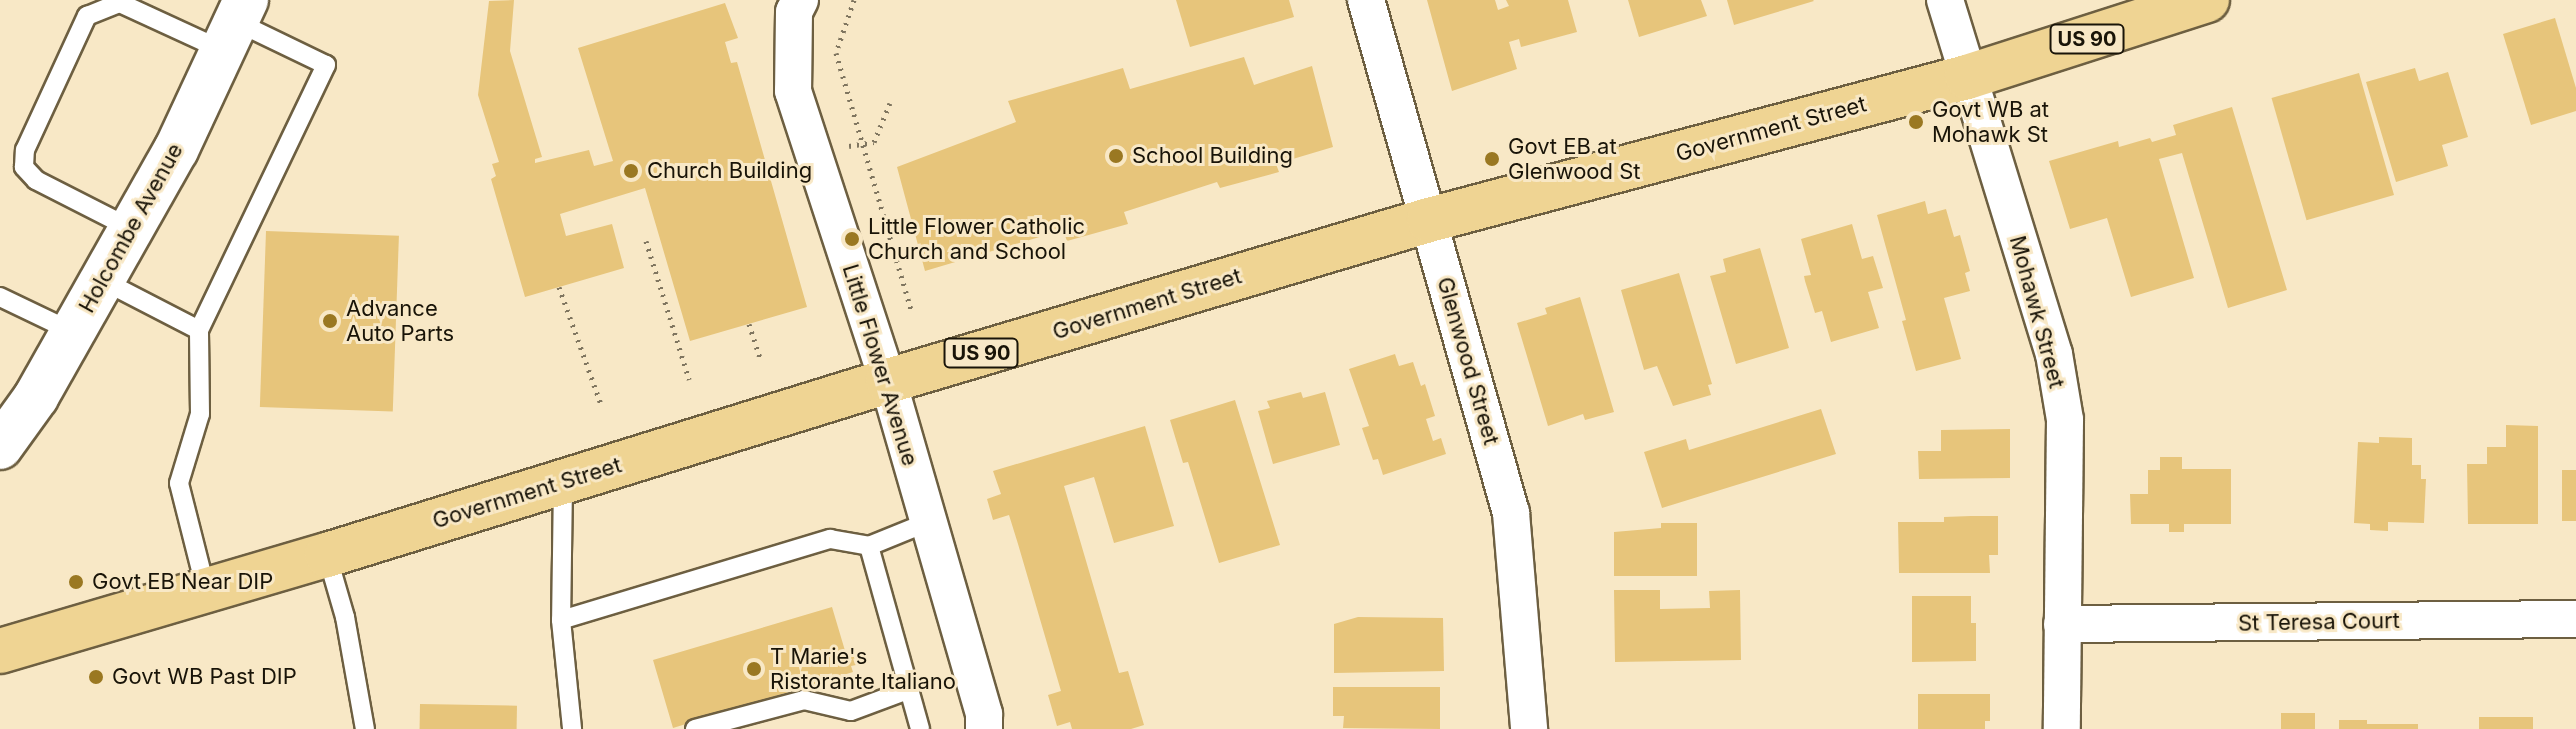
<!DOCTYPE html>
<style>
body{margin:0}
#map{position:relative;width:2576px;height:729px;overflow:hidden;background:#f8e8c6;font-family:Inter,sans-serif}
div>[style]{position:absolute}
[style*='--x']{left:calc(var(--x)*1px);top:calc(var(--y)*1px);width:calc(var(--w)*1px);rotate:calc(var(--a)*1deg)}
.building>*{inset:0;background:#e7c57b;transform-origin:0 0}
.path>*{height:5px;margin-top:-2.5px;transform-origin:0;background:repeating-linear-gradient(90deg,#7f755f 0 2px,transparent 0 8px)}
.roads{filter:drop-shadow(2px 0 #6d5f41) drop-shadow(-2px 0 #6d5f41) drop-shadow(0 2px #6d5f41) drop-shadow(0 -2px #6d5f41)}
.service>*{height:18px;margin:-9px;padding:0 9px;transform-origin:9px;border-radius:9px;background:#fff}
.minor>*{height:36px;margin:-18px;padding:0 18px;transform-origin:18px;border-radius:18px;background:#fff}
.tertiary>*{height:44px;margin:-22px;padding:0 22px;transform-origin:22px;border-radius:22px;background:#fff}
.primary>*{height:44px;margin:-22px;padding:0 22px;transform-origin:22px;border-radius:22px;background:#efd493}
.dots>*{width:22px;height:22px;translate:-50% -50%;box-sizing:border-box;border:4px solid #f8e8c6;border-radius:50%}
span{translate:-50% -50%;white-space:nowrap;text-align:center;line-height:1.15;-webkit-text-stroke:6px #f8e8c6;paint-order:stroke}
.shield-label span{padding:2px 6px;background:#f8e8c6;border:2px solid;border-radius:6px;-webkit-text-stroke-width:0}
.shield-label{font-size:20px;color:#191408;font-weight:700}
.poi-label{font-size:22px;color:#191408}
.left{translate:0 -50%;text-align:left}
.street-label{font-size:22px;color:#191408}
</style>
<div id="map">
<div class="building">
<i style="clip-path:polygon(514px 0,510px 51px,542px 157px,535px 159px,535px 163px,589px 150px,594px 166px,613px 161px,578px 48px,725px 3px,738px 38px,725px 42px,731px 63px,737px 62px,807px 307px,690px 341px,645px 188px,560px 214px,566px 236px,612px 224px,624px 268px,525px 297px,491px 179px,496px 176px,492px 164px,499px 162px,478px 95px,489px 1px)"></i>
<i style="clip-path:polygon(1176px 0,1289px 0,1294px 17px,1190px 47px)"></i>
<i style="clip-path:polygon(1427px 0,1495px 0,1498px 10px,1509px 6px,1506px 0,1568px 0,1577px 32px,1521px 47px,1519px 39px,1509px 42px,1517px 69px,1452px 91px)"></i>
<i style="clip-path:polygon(1628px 0,1701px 0,1707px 16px,1639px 37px)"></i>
<i style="clip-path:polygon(1727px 0,1813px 0,1814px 1px,1734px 25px)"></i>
<i style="clip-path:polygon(2555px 18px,2576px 88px,2576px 111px,2531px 125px,2503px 34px)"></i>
<i style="clip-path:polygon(1244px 57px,1254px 85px,1312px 66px,1333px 147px,1276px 164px,1279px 172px,1220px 188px,1217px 182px,1124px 212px,1128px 224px,1067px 241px,1063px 230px,925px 271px,897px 167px,1016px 122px,1008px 101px,1123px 68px,1130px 89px)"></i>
<i style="clip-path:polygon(2415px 68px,2419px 81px,2448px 72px,2468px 137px,2442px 145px,2448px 166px,2396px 182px,2366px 82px)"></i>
<i style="left:2359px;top:73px;width:127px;height:91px;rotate:74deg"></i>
<i style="clip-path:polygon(2232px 107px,2287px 290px,2228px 308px,2182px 153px,2159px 159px,2194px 278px,2131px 297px,2107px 218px,2070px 229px,2049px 161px,2118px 141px,2119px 147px,2150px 138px,2152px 142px,2176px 135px,2173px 125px)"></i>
<i style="clip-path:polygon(1925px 201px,1928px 214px,1946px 209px,1954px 237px,1960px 235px,1970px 271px,1965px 273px,1970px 291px,1944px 298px,1961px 359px,1916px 371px,1902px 321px,1906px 320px,1877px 215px)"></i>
<i style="clip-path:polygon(1852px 224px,1862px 259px,1873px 256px,1883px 288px,1868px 292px,1879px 328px,1831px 342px,1822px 311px,1815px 313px,1805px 281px,1804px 276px,1811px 275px,1801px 239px)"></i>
<i style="left:266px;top:231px;width:133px;height:176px;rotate:2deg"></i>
<i style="clip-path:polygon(1760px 248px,1789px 348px,1736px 364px,1710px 276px,1726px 272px,1723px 259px)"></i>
<i style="clip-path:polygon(1679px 273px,1712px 384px,1708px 385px,1711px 395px,1673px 406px,1657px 366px,1644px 370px,1621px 290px)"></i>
<i style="clip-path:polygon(1580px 297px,1614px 412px,1585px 420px,1583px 414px,1548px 426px,1517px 323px,1547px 314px,1545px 308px)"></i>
<i style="clip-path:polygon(1395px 354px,1399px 366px,1413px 362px,1421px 386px,1425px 384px,1435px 416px,1426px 419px,1433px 441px,1441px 438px,1446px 454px,1383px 475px,1378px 459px,1373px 460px,1362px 428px,1369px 426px,1349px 369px)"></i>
<i style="clip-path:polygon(1301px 392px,1303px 398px,1325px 392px,1340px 445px,1273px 464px,1258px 411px,1270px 408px,1267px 401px)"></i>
<i style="clip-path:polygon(1235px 400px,1280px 545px,1219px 563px,1188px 462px,1183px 463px,1170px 420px)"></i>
<i style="clip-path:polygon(1821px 409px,1836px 454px,1662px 508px,1644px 452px,1686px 439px,1689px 450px)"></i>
<i style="clip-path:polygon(2506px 425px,2538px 426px,2538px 524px,2468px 524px,2467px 464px,2487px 464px,2487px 447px,2506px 447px)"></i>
<i style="clip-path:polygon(1145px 426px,1174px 526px,1114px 543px,1094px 477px,1064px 486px,1119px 673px,1128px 671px,1144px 725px,1131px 729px,1072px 729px,1070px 722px,1057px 726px,1048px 695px,1061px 691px,1018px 544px,1009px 515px,993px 520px,987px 499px,1001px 494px,993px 471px)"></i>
<i style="clip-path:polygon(2010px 429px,2010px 478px,1919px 479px,1918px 451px,1941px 451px,1941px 430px)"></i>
<i style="clip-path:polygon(2379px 437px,2412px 438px,2412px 465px,2421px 465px,2421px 479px,2426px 479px,2424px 523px,2388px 522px,2388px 531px,2370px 530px,2370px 524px,2354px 523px,2358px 442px,2379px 443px)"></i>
<i style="clip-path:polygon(2160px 457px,2182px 457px,2182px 469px,2231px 469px,2231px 524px,2184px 524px,2184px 532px,2169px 532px,2169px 524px,2131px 524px,2130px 494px,2148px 494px,2148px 470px,2160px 470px)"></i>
<i style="left:2562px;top:470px;width:14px;height:51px"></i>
<i style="clip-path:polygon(1971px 516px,1998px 516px,1998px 555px,1989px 555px,1990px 573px,1899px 573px,1898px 522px,1944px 522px,1944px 517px)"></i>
<i style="clip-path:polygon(1661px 523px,1697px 523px,1697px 576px,1614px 576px,1614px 532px,1661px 528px)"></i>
<i style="clip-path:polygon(1614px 590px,1660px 590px,1660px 609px,1710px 608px,1709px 591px,1740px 590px,1741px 660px,1615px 662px)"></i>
<i style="clip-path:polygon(1912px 596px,1971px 596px,1971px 623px,1976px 623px,1976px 661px,1912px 662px)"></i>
<i style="clip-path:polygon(832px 607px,846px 654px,853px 653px,856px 665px,851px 666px,853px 672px,673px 728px,653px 660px)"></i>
<i style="clip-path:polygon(1358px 617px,1443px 618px,1444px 671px,1334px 673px,1334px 624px)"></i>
<i style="clip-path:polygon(1333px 687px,1440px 687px,1440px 729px,1343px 728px,1344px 716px,1333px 716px)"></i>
<i style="clip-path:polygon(1918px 694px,1990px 694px,1990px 721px,1985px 721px,1985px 729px,1918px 729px)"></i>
<i style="left:420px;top:704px;width:97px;height:25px;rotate:1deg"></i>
<i style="left:2281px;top:713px;width:34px;height:16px"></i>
<i style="left:2479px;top:717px;width:54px;height:12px"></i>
<i style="clip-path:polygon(2339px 720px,2367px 720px,2367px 724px,2418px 724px,2418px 729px,2339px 729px)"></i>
</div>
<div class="path">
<i style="--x:854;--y:0;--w:56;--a:108.8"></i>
<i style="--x:836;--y:53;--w:271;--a:73.7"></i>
<i style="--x:849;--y:146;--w:25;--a:-9"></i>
<i style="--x:874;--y:142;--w:42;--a:-67.7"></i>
<i style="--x:646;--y:241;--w:145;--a:72.7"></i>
<i style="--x:559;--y:287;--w:127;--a:70.3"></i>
<i style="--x:749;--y:324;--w:38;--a:72"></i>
</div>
<div class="roads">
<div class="service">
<i style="--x:132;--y:229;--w:108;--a:-153"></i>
<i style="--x:36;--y:180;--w:18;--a:-133"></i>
<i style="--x:24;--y:167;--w:17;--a:-87"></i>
<i style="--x:25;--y:150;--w:148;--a:-65.2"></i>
<i style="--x:87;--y:16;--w:35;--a:-22"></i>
<i style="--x:120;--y:3;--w:112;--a:24.7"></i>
<i style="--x:102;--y:280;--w:109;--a:27.3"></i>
<i style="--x:0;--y:297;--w:81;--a:25.6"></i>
<i style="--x:563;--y:483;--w:137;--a:90.8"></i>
<i style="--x:561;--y:620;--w:110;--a:84.2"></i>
<i style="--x:869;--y:546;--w:64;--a:-22.1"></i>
<i style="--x:327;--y:555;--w:65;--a:73.8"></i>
<i style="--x:345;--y:617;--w:114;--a:79.9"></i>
<i style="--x:206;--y:590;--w:110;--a:-104.2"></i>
<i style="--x:179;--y:483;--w:72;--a:-73.1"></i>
<i style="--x:200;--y:414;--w:84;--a:-90.7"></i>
<i style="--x:199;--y:330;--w:294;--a:-64.4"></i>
<i style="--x:326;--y:65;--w:101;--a:-154.2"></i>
<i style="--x:561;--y:620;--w:281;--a:-16.8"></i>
<i style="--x:830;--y:539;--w:40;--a:10"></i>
<i style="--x:869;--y:546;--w:190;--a:74.4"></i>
<i style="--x:695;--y:729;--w:113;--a:-14.9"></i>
<i style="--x:804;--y:700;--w:48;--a:13.2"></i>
<i style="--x:851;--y:711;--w:63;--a:-20.4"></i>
</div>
<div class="minor">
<i style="--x:800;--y:0;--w:13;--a:117"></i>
<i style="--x:794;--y:12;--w:79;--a:90.7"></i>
<i style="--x:793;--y:91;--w:305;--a:71.9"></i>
<i style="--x:888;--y:381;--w:347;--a:73.9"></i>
<i style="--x:984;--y:714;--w:15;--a:90"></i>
<i style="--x:1366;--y:0;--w:533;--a:74.22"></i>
<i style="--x:1511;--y:513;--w:217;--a:85.2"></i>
<i style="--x:1945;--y:0;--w:370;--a:72.9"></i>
<i style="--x:2054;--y:354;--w:67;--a:80.5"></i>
<i style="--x:2065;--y:420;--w:309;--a:90.6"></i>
<i style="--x:2062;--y:624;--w:514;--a:-0.56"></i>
</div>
<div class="tertiary">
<i style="--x:0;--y:447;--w:62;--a:-54.2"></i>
<i style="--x:36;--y:397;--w:284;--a:-60.5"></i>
<i style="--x:176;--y:150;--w:166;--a:-65"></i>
</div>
<div class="primary">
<i style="--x:0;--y:651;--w:341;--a:-16.4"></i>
<i style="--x:327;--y:555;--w:587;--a:-17.23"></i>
<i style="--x:888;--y:381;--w:564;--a:-16.57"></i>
<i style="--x:1429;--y:220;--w:557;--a:-14.89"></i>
<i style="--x:1967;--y:77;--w:252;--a:-17.8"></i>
</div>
</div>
<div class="dots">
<i style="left:1916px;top:122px;background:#9a7822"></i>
<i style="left:1116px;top:156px;background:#9a7822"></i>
<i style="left:1492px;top:159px;background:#9a7822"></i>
<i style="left:631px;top:171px;background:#9a7822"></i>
<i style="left:852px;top:239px;background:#9a7822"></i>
<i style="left:330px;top:321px;background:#9a7822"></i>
<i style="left:76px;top:582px;background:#9a7822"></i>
<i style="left:754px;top:669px;background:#9a7822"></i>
<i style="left:96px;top:677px;background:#9a7822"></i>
</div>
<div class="shield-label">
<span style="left:2087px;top:39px">US 90</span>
<span style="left:981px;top:353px">US 90</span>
</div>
<div class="poi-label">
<span class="left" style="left:1932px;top:122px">Govt WB at<br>Mohawk St</span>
<span class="left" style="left:1508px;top:159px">Govt EB at<br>Glenwood St</span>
<span class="left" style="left:1132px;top:156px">School Building</span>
<span class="left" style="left:647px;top:171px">Church Building</span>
<span class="left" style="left:868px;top:239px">Little Flower Catholic<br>Church and School</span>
<span class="left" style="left:346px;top:321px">Advance<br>Auto Parts</span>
<span class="left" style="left:92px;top:582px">Govt EB Near DIP</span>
<span class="left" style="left:770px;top:669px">T Marie's<br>Ristorante Italiano</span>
<span class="left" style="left:112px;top:677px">Govt WB Past DIP</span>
</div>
<div class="street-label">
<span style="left:1771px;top:129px;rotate:-15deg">Government Street</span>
<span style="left:131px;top:228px;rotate:-61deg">Holcombe Avenue</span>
<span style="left:1147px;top:304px;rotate:-17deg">Government Street</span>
<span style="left:2037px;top:312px;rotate:75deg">Mohawk Street</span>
<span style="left:1468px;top:361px;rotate:74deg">Glenwood Street</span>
<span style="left:880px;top:365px;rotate:73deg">Little Flower Avenue</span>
<span style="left:527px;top:493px;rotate:-17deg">Government Street</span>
<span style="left:2319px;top:622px;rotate:-1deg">St Teresa Court</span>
</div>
</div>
